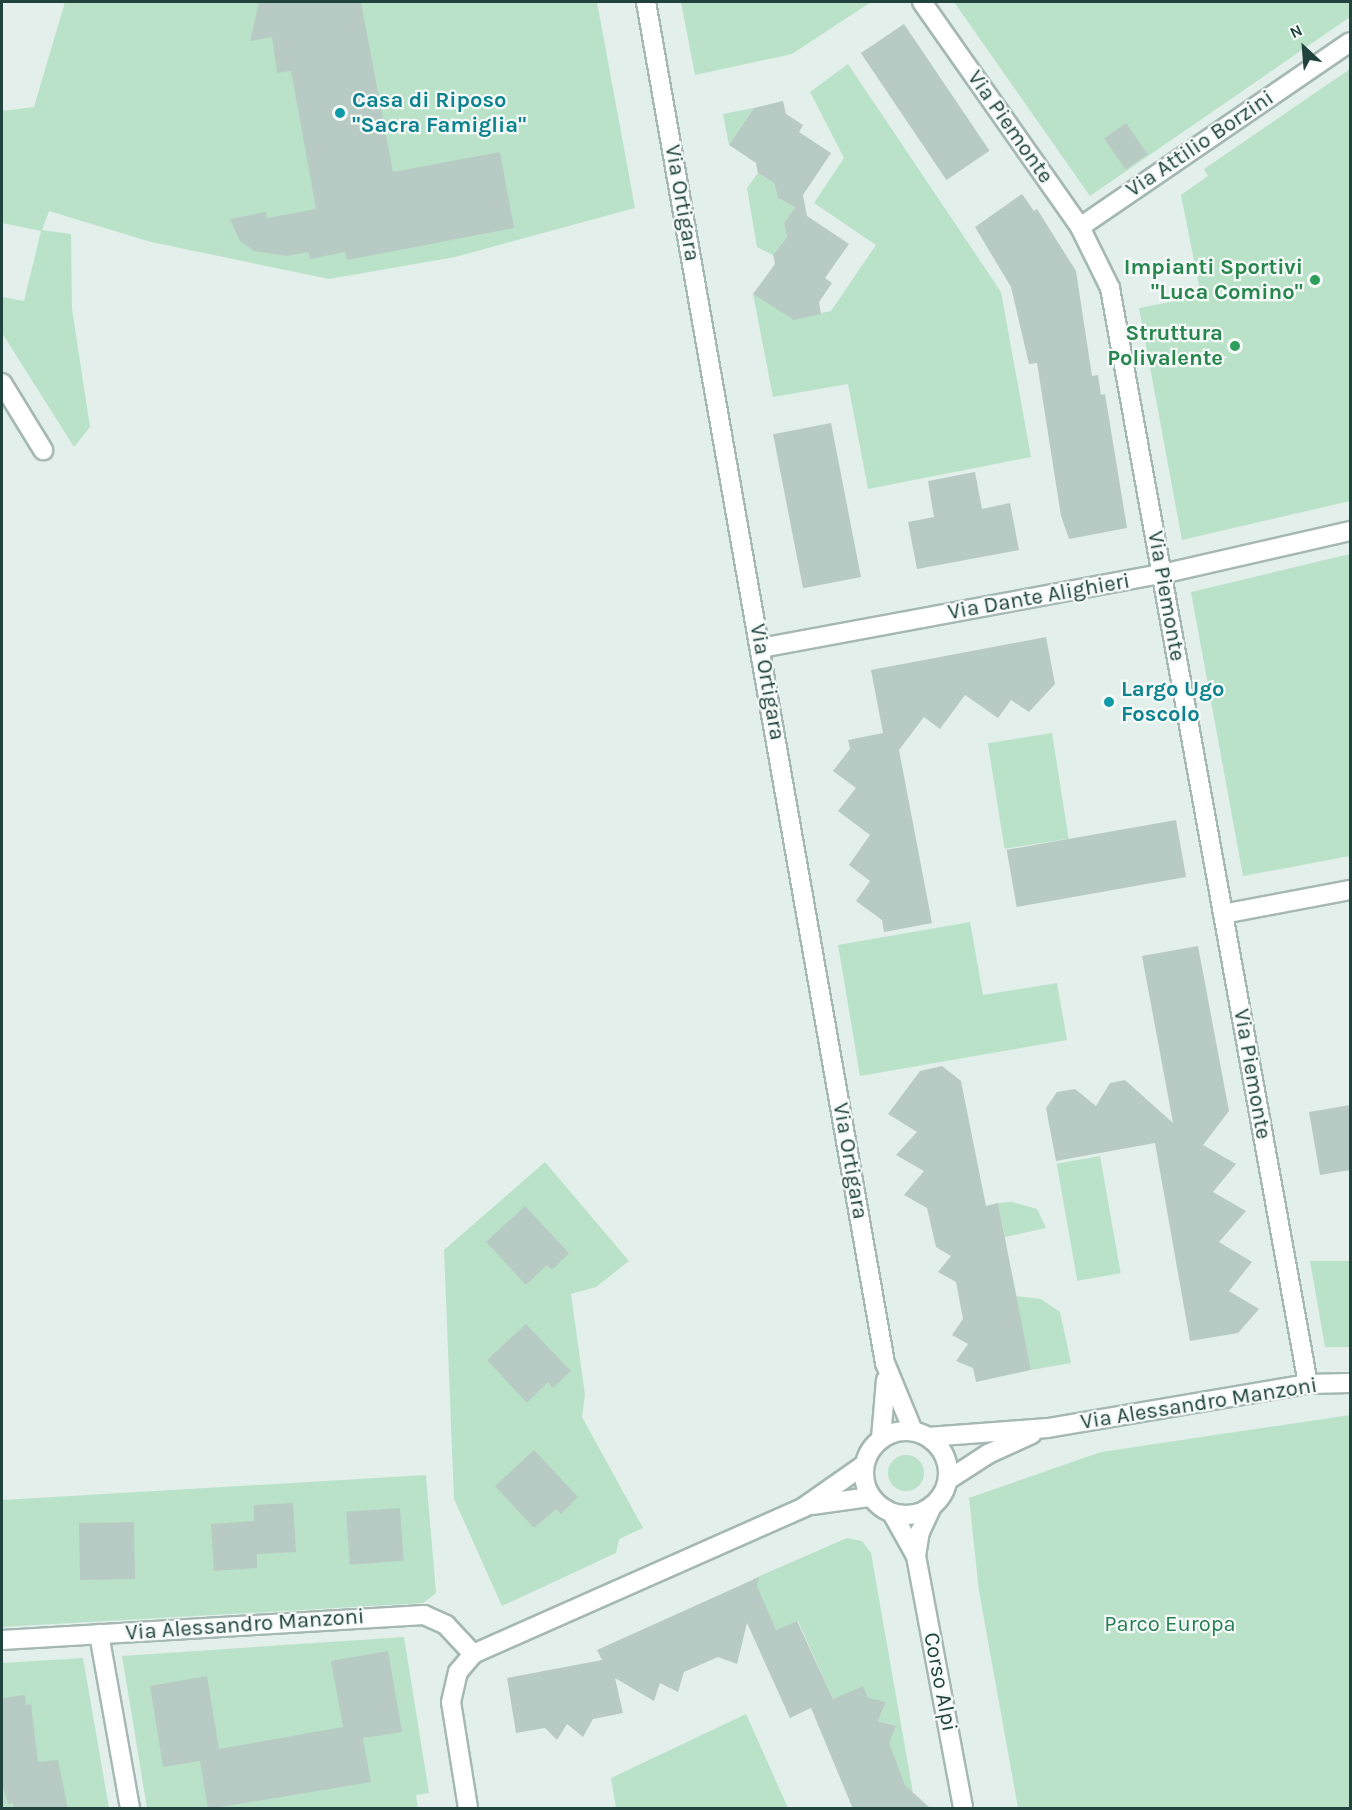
<!DOCTYPE html>
<style>
body{margin:0}
#map{position:relative;width:1352px;height:1810px;overflow:hidden;background:#e3efeb;font-family:Karla,sans-serif}
div>[style]{position:absolute}
[style*='--x']{left:calc(var(--x)*1px);top:calc(var(--y)*1px);width:calc(var(--w)*1px);rotate:calc(var(--a)*1deg)}
.green>*{inset:0;background:#bae2c9;transform-origin:0 0}
.round{border-radius:50%}
.building>*{inset:0;background:#b8cac4;transform-origin:0 0}
.roads{filter:drop-shadow(2px 0 #a5b8b3) drop-shadow(-2px 0 #a5b8b3) drop-shadow(0 2px #a5b8b3) drop-shadow(0 -2px #a5b8b3)}
.street>*{height:18px;margin:-9px;padding:0 9px;transform-origin:9px;border-radius:9px;background:#fff}
.secondary>*{height:18px;margin:-9px;padding:0 9px;transform-origin:9px;border-radius:9px;background:#fff}
.secondary>.ring{margin:-9px;padding:0;box-sizing:content-box;background:none;border:18px solid #fff;border-radius:50%}
.dots>*{width:16px;height:16px;translate:-50% -50%;box-sizing:border-box;border:3px solid #f5faf8;border-radius:50%}
span{translate:-50% -50%;white-space:nowrap;text-align:center;line-height:1.15;-webkit-text-stroke:4.5px #f5faf8;paint-order:stroke}
.culture-label{font-size:22px;color:#0d838f;font-weight:700}
.left{translate:0 -50%;text-align:left}
.street-label{font-size:22px;color:#20433d}
.leisure-label{font-size:22px;color:#27864d;font-weight:700}
.right{translate:-100% -50%;text-align:right}
.park-label{font-size:22px;color:#267f52}
.frame{position:absolute;inset:0;border:3px solid #20433d;pointer-events:none}
.north{position:absolute;left:1274px;top:18px;width:60px;height:60px;-webkit-text-stroke:4px #f5faf8;paint-order:stroke;rotate:334deg;font-size:16px;font-weight:700;line-height:24px;text-align:center;color:#20433d}
.north::after{content:'';display:block;margin:auto;width:21px;height:27px;background:#20433d;clip-path:polygon(50% 0,100% 100%,50% 72%,0 100%)}
</style>
<div id="map">
<div class="green">
<i style="clip-path:polygon(65px 2px,597px 2px,635px 208px,455px 257px,329px 279px,151px 242px,49px 211px,42px 230px,71px 234px,72px 309px,90px 427px,74px 447px,2px 333px,2px 297px,24px 301px,41px 231px,2px 223px,2px 111px,34px 107px)"></i>
<i style="clip-path:polygon(681px 2px,871px 2px,792px 54px,695px 75px)"></i>
<i style="clip-path:polygon(954px 2px,1350px 2px,1350px 17px,1090px 196px)"></i>
<i style="clip-path:polygon(848px 64px,1001px 292px,1031px 457px,868px 489px,848px 384px,773px 397px,753px 294px,794px 319px,831px 311px,876px 245px,814px 203px,844px 158px,810px 92px)"></i>
<i style="clip-path:polygon(1350px 69px,1350px 501px,1182px 540px,1139px 308px,1201px 296px,1181px 195px,1208px 176px,1204px 169px)"></i>
<i style="clip-path:polygon(754px 108px,729px 145px,723px 114px)"></i>
<i style="clip-path:polygon(758px 173px,774px 183px,778px 198px,795px 207px,784px 223px,787px 237px,773px 255px,757px 247px,747px 188px)"></i>
<i style="clip-path:polygon(1350px 554px,1350px 856px,1243px 876px,1191px 592px)"></i>
<i style="left:1052px;top:733px;width:107px;height:65px;rotate:81deg"></i>
<i style="clip-path:polygon(970px 922px,983px 995px,1057px 983px,1067px 1040px,860px 1076px,838px 945px)"></i>
<i style="left:1100px;top:1156px;width:119px;height:44px;rotate:80deg"></i>
<i style="clip-path:polygon(545px 1162px,629px 1261px,596px 1287px,571px 1294px,585px 1395px,582px 1417px,643px 1528px,619px 1539px,616px 1553px,502px 1606px,454px 1499px,444px 1250px)"></i>
<i style="clip-path:polygon(1012px 1202px,1037px 1209px,1046px 1228px,1005px 1237px,998px 1203px)"></i>
<i style="clip-path:polygon(1310px 1261px,1350px 1261px,1350px 1347px,1325px 1347px)"></i>
<i style="clip-path:polygon(1016px 1296px,1041px 1299px,1060px 1312px,1071px 1363px,1031px 1370px)"></i>
<i style="clip-path:polygon(1350px 1415px,1350px 1808px,1018px 1808px,979px 1591px,969px 1498px,1101px 1452px)"></i>
<i class="round" style="left:888px;top:1455px;width:36px;height:36px"></i>
<i style="clip-path:polygon(426px 1475px,436px 1593px,423px 1603px,2px 1627px,2px 1500px)"></i>
<i style="clip-path:polygon(847px 1538px,862px 1541px,871px 1553px,913px 1793px,905px 1785px,888px 1744px,896px 1726px,878px 1721px,886px 1702px,833px 1699px,798px 1621px,776px 1630px,753px 1579px)"></i>
<i style="clip-path:polygon(404px 1637px,429px 1793px,416px 1795px,418px 1808px,147px 1808px,122px 1656px)"></i>
<i style="clip-path:polygon(83px 1658px,109px 1808px,2px 1808px,2px 1663px)"></i>
<i style="clip-path:polygon(746px 1714px,788px 1808px,616px 1808px,611px 1778px)"></i>
</div>
<div class="building">
<i style="clip-path:polygon(259px 2px,361px 2px,393px 172px,500px 152px,514px 228px,347px 260px,345px 252px,310px 259px,308px 252px,287px 256px,254px 251px,240px 241px,230px 219px,266px 212px,267px 218px,316px 209px,291px 71px,277px 73px,272px 37px,250px 41px)"></i>
<i style="left:904px;top:24px;width:153px;height:52px;rotate:56deg"></i>
<i style="clip-path:polygon(783px 101px,786px 114px,803px 125px,799px 132px,831px 153px,803px 195px,807px 216px,849px 244px,825px 278px,832px 283px,819px 302px,821px 314px,794px 320px,753px 294px,775px 264px,773px 255px,787px 237px,784px 223px,795px 207px,778px 198px,774px 183px,758px 173px,756px 163px,729px 145px,754px 108px)"></i>
<i style="left:1126px;top:123px;width:38px;height:27px;rotate:55deg"></i>
<i style="clip-path:polygon(1022px 194px,1034px 211px,1037px 209px,1076px 271px,1092px 376px,1098px 375px,1101px 395px,1105px 394px,1127px 528px,1069px 539px,1061px 516px,1037px 363px,1029px 364px,1011px 287px,975px 227px)"></i>
<i style="left:831px;top:423px;width:157px;height:59px;rotate:79deg"></i>
<i style="clip-path:polygon(975px 472px,982px 509px,1010px 503px,1019px 550px,917px 569px,908px 522px,934px 517px,928px 481px)"></i>
<i style="clip-path:polygon(1046px 637px,1055px 684px,1029px 712px,1011px 700px,998px 718px,965px 695px,940px 729px,924px 717px,899px 750px,932px 923px,884px 932px,882px 920px,856px 901px,870px 881px,849px 865px,870px 835px,838px 811px,856px 788px,833px 771px,850px 749px,848px 740px,883px 733px,871px 670px)"></i>
<i style="left:1176px;top:820px;width:58px;height:172px;rotate:80deg"></i>
<i style="clip-path:polygon(1198px 946px,1229px 1111px,1203px 1145px,1236px 1164px,1213px 1192px,1246px 1211px,1219px 1242px,1252px 1262px,1229px 1291px,1259px 1309px,1238px 1333px,1190px 1341px,1155px 1143px,1056px 1161px,1046px 1108px,1057px 1092px,1075px 1089px,1096px 1106px,1110px 1083px,1125px 1080px,1173px 1123px,1142px 956px)"></i>
<i style="clip-path:polygon(942px 1066px,961px 1081px,986px 1206px,998px 1203px,1031px 1370px,976px 1382px,973px 1368px,956px 1361px,968px 1344px,952px 1335px,963px 1319px,956px 1282px,938px 1272px,951px 1256px,936px 1247px,927px 1208px,904px 1195px,924px 1171px,896px 1155px,917px 1132px,888px 1114px,920px 1071px)"></i>
<i style="clip-path:polygon(1350px 1105px,1350px 1170px,1320px 1175px,1309px 1112px)"></i>
<i style="clip-path:polygon(525px 1206px,569px 1253px,552px 1270px,547px 1265px,526px 1285px,486px 1242px)"></i>
<i style="clip-path:polygon(526px 1324px,571px 1371px,553px 1388px,548px 1382px,527px 1403px,487px 1360px)"></i>
<i style="clip-path:polygon(534px 1450px,578px 1497px,561px 1514px,556px 1509px,534px 1528px,495px 1486px)"></i>
<i style="clip-path:polygon(293px 1503px,296px 1552px,257px 1554px,257px 1568px,214px 1571px,211px 1524px,254px 1521px,254px 1505px)"></i>
<i style="left:400px;top:1508px;width:53px;height:54px;rotate:86deg"></i>
<i style="left:134px;top:1522px;width:57px;height:55px;rotate:89deg"></i>
<i style="clip-path:polygon(759px 1577px,757px 1586px,776px 1630px,797px 1621px,833px 1699px,863px 1686px,868px 1698px,886px 1702px,878px 1721px,896px 1726px,889px 1743px,905px 1785px,931px 1809px,853px 1809px,811px 1708px,790px 1718px,747px 1623px,737px 1664px,718px 1657px,684px 1672px,678px 1692px,660px 1683px,654px 1701px,615px 1678px,623px 1713px,593px 1719px,583px 1737px,567px 1724px,557px 1740px,545px 1728px,516px 1733px,507px 1678px,602px 1660px,597px 1650px)"></i>
<i style="clip-path:polygon(388px 1651px,402px 1732px,363px 1738px,371px 1782px,208px 1809px,200px 1761px,163px 1767px,150px 1686px,207px 1676px,219px 1749px,343px 1727px,331px 1661px)"></i>
<i style="clip-path:polygon(25px 1695px,26px 1705px,31px 1704px,38px 1762px,58px 1760px,68px 1809px,14px 1809px,13px 1803px,8px 1804px,2px 1783px,2px 1698px)"></i>
</div>
<div class="roads">
<div class="street">
<i style="--x:922;--y:2;--w:275;--a:54.9"></i>
<i style="--x:1080;--y:227;--w:68;--a:63.8"></i>
<i style="--x:1110;--y:288;--w:1114;--a:79.76"></i>
<i style="--x:1080;--y:227;--w:327;--a:-34.4"></i>
<i style="--x:2;--y:383;--w:79;--a:58.5"></i>
<i style="--x:761;--y:648;--w:408;--a:-10.5"></i>
<i style="--x:1162;--y:574;--w:193;--a:-12.9"></i>
<i style="--x:1223;--y:914;--w:129;--a:-10.7"></i>
<i style="--x:928;--y:1437;--w:120;--a:-4.3"></i>
<i style="--x:1048;--y:1428;--w:264;--a:-9.6"></i>
<i style="--x:1308;--y:1384;--w:42;--a:-1.4"></i>
<i style="--x:948;--y:1480;--w:48;--a:-33"></i>
<i style="--x:988;--y:1454;--w:48;--a:-24.4"></i>
<i style="--x:812;--y:1505;--w:59;--a:-7.9"></i>
<i style="--x:99;--y:1634;--w:177;--a:79.9"></i>
<i style="--x:2;--y:1640;--w:423;--a:-3.4"></i>
<i style="--x:424;--y:1615;--w:24;--a:24"></i>
<i style="--x:446;--y:1625;--w:40;--a:47"></i>
<i style="--x:468;--y:1808;--w:107;--a:-99.1"></i>
<i style="--x:451;--y:1702;--w:31;--a:-77"></i>
<i style="--x:458;--y:1672;--w:23;--a:-50"></i>
<i style="--x:473;--y:1654;--w:362;--a:-23.9"></i>
<i style="--x:804;--y:1507;--w:73;--a:-35"></i>
</div>
<div class="secondary">
<i style="--x:646;--y:2;--w:1382;--a:80.04"></i>
<i style="--x:885;--y:1363;--w:74;--a:67.6"></i>
<i class="ring" style="left:864px;top:1431px;width:66px;height:66px"></i>
<i style="--x:881;--y:1438;--w:58;--a:-85.1"></i>
<i style="--x:892;--y:1513;--w:49;--a:60.8"></i>
<i style="--x:916;--y:1556;--w:256;--a:79.4"></i>
<i style="--x:916;--y:1556;--w:24;--a:-81"></i>
<i style="--x:920;--y:1532;--w:29;--a:-65"></i>
</div>
</div>
<div class="dots">
<i style="left:340px;top:113px;background:#0f9aa8"></i>
<i style="left:1315px;top:280px;background:#2e9e5b"></i>
<i style="left:1235px;top:346px;background:#2e9e5b"></i>
<i style="left:1109px;top:702px;background:#0f9aa8"></i>
</div>
<div class="culture-label">
<span class="left" style="left:352px;top:113px">Casa di Riposo<br>"Sacra Famiglia"</span>
<span class="left" style="left:1121px;top:702px">Largo Ugo<br>Foscolo</span>
</div>
<div class="street-label">
<span style="left:1010px;top:127px;rotate:55deg">Via Piemonte</span>
<span style="left:1200px;top:144px;rotate:-34deg">Via Attilio Borzini</span>
<span style="left:682px;top:203px;rotate:80deg">Via Ortigara</span>
<span style="left:1166px;top:596px;rotate:80deg">Via Piemonte</span>
<span style="left:1039px;top:597px;rotate:-10deg">Via Dante Alighieri</span>
<span style="left:767px;top:682px;rotate:80deg">Via Ortigara</span>
<span style="left:1252px;top:1074px;rotate:80deg">Via Piemonte</span>
<span style="left:850px;top:1161px;rotate:80deg">Via Ortigara</span>
<span style="left:1199px;top:1404px;rotate:-9deg">Via Alessandro Manzoni</span>
<span style="left:245px;top:1625px;rotate:-4deg">Via Alessandro Manzoni</span>
<span style="left:940px;top:1682px;rotate:79deg">Corso Alpi</span>
</div>
<div class="leisure-label">
<span class="right" style="left:1303px;top:280px">Impianti Sportivi<br>"Luca Comino"</span>
<span class="right" style="left:1223px;top:346px">Struttura<br>Polivalente</span>
</div>
<div class="park-label">
<span style="left:1170px;top:1625px">Parco Europa</span>
</div>
<div class="frame"></div>
<div class="north">N</div>
</div>
